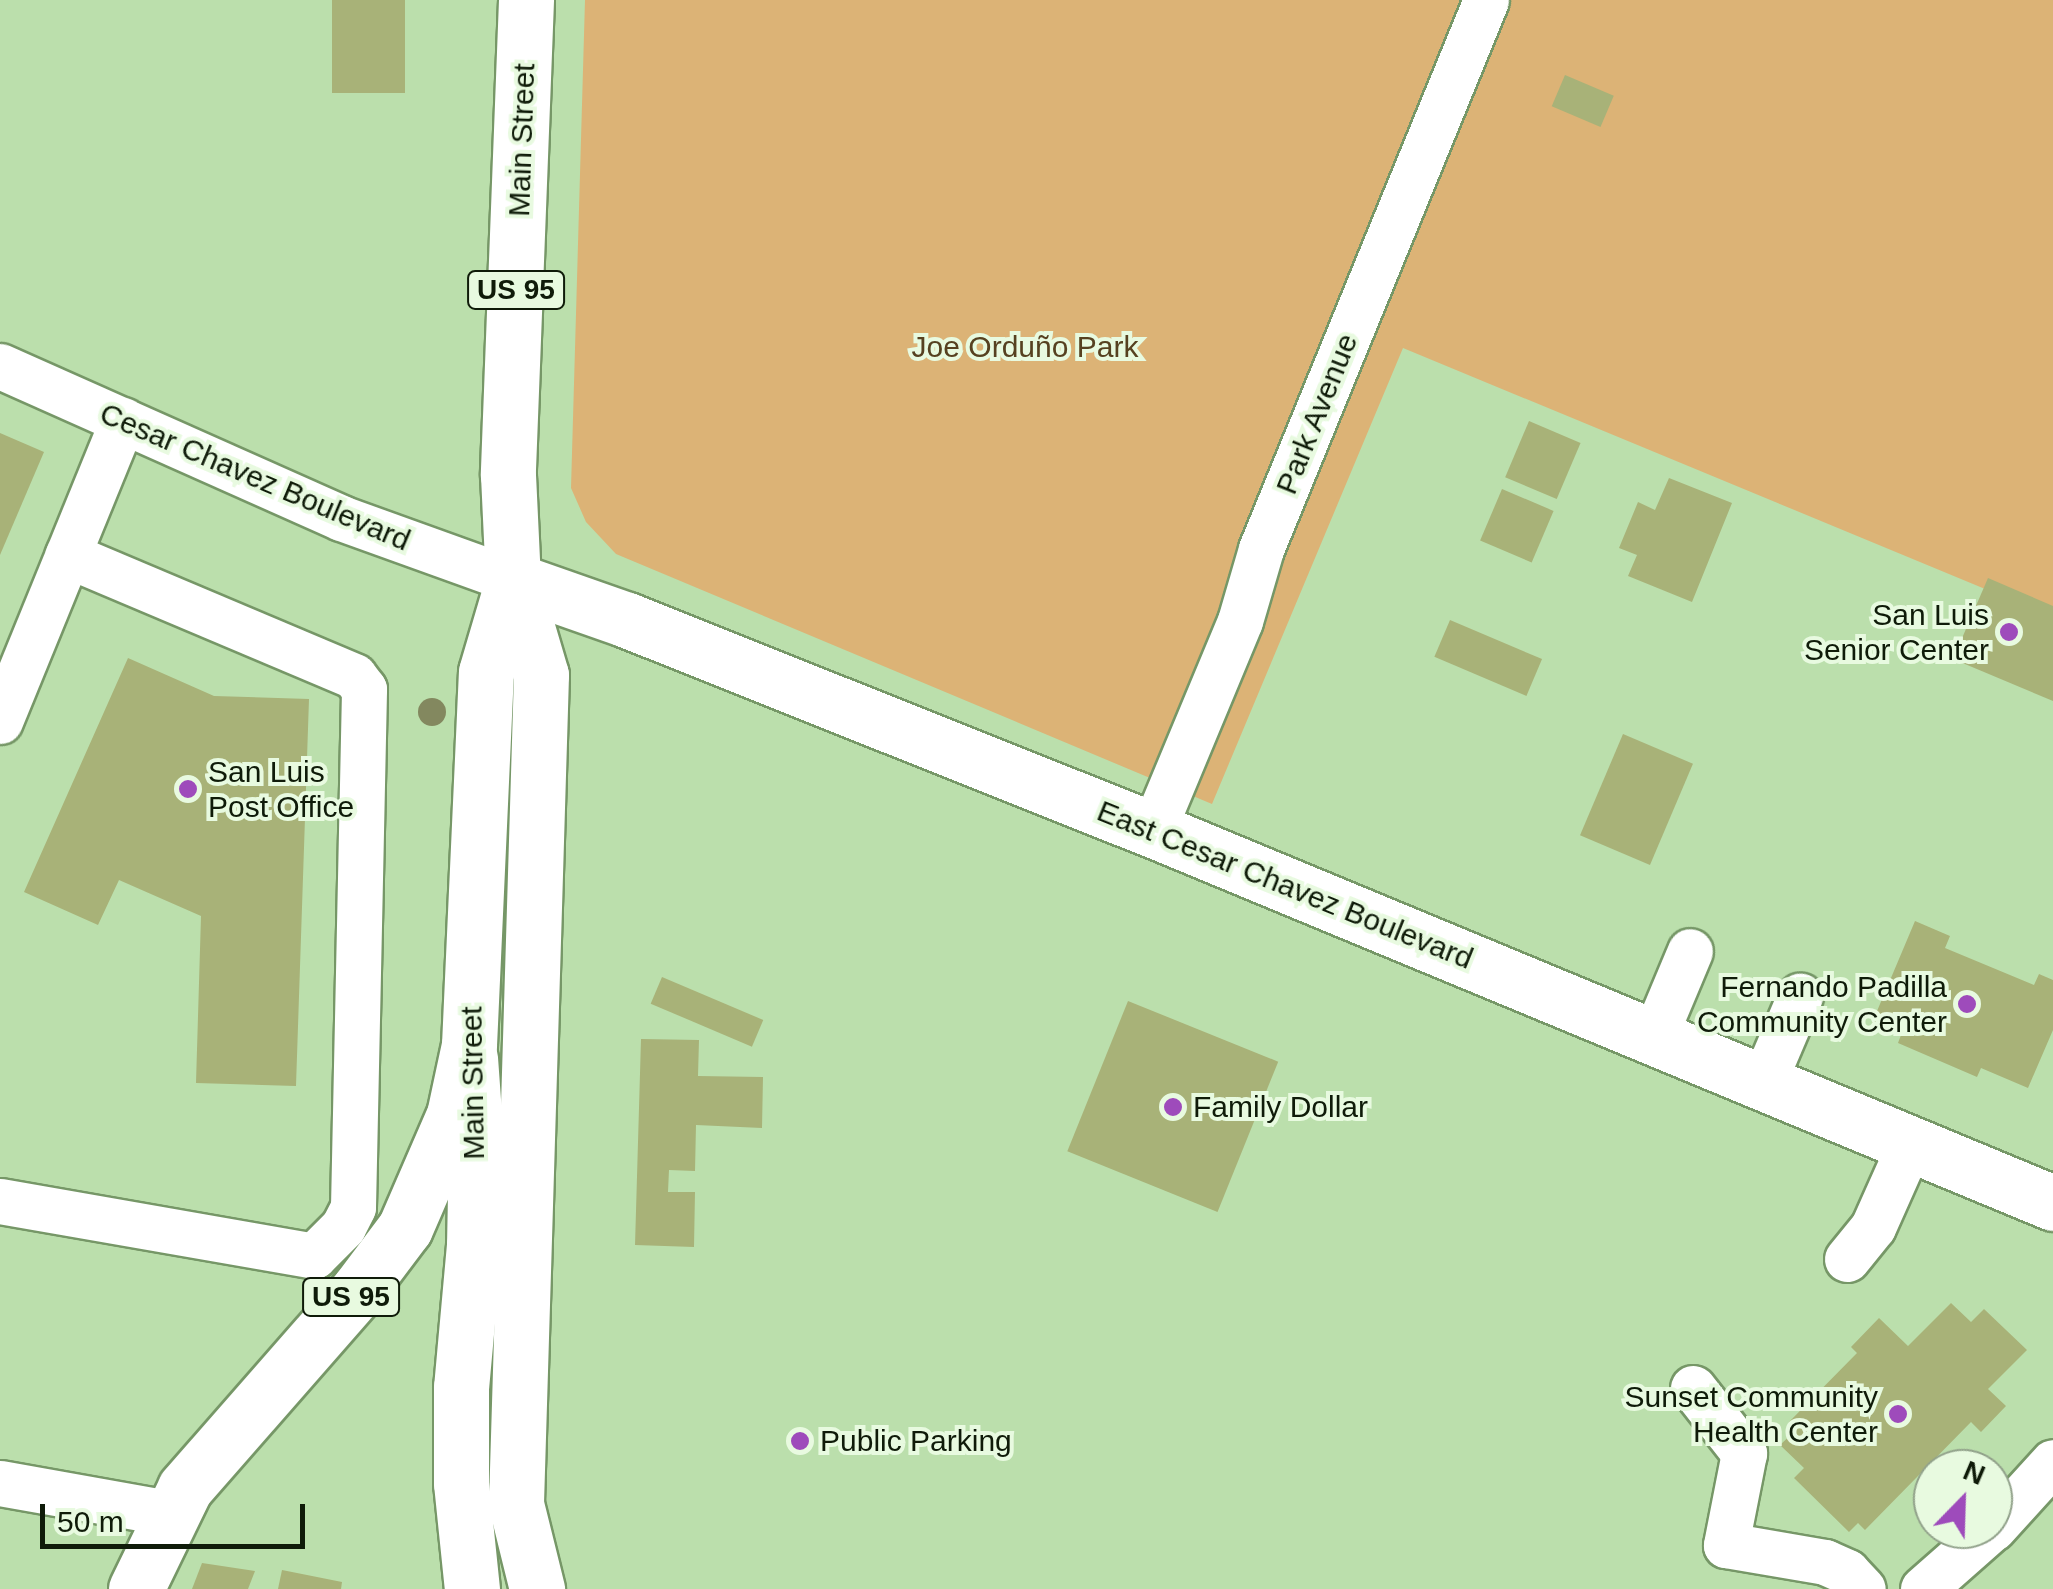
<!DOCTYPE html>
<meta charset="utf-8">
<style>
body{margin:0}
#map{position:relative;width:2053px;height:1589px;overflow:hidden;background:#bbdfac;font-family:Helvetica,sans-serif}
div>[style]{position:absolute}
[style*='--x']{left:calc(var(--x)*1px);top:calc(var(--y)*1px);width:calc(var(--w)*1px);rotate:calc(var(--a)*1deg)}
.green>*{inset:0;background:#dcb376}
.building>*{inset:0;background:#a8b278;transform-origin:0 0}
.roads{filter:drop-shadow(2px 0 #769767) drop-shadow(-2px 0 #769767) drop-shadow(0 2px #769767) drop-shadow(0 -2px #769767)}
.minor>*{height:45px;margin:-22.5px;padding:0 22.5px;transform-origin:22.5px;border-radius:22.5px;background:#fff}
.major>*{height:55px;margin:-27.5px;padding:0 27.5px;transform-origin:27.5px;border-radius:27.5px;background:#fff}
.highway>*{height:55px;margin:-27.5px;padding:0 27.5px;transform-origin:27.5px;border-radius:27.5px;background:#fff}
.trees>*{width:28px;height:28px;margin:-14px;border-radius:50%;background:#83885f}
.dots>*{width:28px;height:28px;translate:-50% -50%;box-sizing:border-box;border:5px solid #e8fae0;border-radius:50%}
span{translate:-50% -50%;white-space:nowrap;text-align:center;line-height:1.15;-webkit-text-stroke:8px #e8fae0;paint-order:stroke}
.shield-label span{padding:2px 8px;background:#e8fae0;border:2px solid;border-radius:8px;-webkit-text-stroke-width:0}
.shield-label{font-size:28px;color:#0f1b09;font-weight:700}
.street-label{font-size:30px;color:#0f1b09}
.park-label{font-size:30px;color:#564120}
.poi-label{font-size:30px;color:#0f1b09}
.right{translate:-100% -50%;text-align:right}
.left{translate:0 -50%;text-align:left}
.north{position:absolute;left:1913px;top:1449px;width:100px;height:100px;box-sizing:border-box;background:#e8fae0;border:2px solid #91a18a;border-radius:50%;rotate:23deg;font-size:28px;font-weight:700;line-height:40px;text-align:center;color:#0f1b09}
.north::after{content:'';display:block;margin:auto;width:35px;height:45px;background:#9e4bbb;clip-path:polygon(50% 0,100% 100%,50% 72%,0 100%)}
.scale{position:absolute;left:40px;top:1504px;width:265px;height:45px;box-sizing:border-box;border:5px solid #0f1b09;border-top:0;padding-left:12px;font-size:30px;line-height:35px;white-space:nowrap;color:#0f1b09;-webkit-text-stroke:8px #e8fae0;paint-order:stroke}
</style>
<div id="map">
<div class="green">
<i style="clip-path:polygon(585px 0,2053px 0,2053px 617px,1403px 348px,1212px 804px,616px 554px,586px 522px,571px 488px)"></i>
</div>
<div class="building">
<i style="left:332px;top:0;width:73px;height:93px"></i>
<i style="left:1565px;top:75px;width:53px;height:34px;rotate:23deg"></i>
<i style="left:1529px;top:421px;width:56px;height:61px;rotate:23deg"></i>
<i style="clip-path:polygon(0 433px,44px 452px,0 555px)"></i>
<i style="clip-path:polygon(1669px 478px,1732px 503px,1692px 602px,1628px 576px,1637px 555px,1619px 548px,1638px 502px,1655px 510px)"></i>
<i style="left:1502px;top:489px;width:56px;height:56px;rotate:23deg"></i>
<i style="clip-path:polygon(1988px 578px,2053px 606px,2053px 701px,1953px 659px)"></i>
<i style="left:1450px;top:620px;width:100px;height:40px;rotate:23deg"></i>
<i style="clip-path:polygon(128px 658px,214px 696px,309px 699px,296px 1086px,196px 1083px,201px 916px,119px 880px,98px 925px,24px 892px)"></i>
<i style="left:1623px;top:734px;width:76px;height:110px;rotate:23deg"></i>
<i style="clip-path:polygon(1915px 921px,1950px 936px,1945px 948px,2034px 985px,2039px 974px,2053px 980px,2053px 1030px,2028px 1088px,1981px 1068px,1977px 1077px,1898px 1043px,1901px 1035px,1872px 1023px)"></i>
<i style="left:662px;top:977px;width:110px;height:29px;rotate:23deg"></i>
<i style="left:1128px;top:1001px;width:162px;height:162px;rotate:22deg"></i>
<i style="clip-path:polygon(641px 1039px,699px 1040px,698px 1076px,763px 1077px,762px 1128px,696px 1125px,695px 1171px,669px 1170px,668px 1192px,695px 1192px,694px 1247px,635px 1245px)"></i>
<i style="clip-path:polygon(1951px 1303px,1971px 1322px,1984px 1309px,2027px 1350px,1988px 1389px,2006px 1406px,1981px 1432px,1971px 1422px,1865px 1530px,1858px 1523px,1849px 1532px,1794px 1478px,1804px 1468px,1780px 1445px,1796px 1430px,1789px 1422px,1857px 1353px,1851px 1347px,1879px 1318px,1908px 1346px)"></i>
<i style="clip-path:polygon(202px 1563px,255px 1571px,248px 1589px,192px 1589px)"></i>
<i style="clip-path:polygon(282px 1570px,342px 1582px,341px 1589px,278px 1589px)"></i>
</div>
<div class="roads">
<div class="minor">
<i style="--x:0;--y:366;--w:373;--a:24"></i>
<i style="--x:341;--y:518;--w:183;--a:19.8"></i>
<i style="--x:0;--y:721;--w:325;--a:-67.8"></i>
<i style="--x:1153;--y:830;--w:226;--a:-67.4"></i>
<i style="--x:1240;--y:621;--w:75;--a:-73.7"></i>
<i style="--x:1261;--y:549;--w:593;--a:-67.71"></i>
<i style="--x:1654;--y:1037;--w:93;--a:-67.3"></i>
<i style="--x:1763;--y:1083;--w:95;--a:-67"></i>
<i style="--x:0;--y:1201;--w:319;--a:9.9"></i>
<i style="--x:314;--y:1256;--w:41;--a:-45"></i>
<i style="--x:343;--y:1227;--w:22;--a:-63"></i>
<i style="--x:353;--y:1207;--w:518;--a:-88.78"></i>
<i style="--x:364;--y:689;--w:16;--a:-128"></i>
<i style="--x:354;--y:676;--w:311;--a:-157.1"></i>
<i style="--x:1847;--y:1259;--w:41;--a:-50.9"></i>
<i style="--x:1873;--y:1227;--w:91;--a:-66"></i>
<i style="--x:1693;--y:1388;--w:83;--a:51.9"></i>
<i style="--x:1744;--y:1453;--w:94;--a:101.1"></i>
<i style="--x:1726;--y:1545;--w:100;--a:9.7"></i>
<i style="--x:1825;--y:1562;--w:24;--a:24"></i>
<i style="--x:1847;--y:1572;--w:23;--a:47"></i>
<i style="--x:0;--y:1483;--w:172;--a:10.1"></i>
<i style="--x:1993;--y:1528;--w:89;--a:-47.7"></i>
<i style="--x:1923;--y:1589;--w:91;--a:-41.4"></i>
</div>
<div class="major">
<i style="--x:470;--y:1058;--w:84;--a:85.9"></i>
<i style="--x:476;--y:1142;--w:103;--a:91.1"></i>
<i style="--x:474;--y:1245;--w:143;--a:95.2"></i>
<i style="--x:461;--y:1387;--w:96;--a:90"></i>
<i style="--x:461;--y:1483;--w:107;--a:84.1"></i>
</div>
<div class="highway">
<i style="--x:526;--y:0;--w:475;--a:92.2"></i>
<i style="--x:508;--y:475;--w:105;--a:87.3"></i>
<i style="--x:513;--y:580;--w:99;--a:73.6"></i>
<i style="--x:541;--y:675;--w:829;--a:91.73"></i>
<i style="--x:516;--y:1504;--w:88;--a:76.1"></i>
<i style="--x:513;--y:580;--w:121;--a:19.3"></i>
<i style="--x:627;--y:620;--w:583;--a:21.76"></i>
<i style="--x:1168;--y:836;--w:958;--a:22.52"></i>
<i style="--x:136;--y:1589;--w:112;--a:-64.1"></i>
<i style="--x:185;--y:1488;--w:264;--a:-48.8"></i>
<i style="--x:359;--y:1289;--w:76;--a:-53"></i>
<i style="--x:405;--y:1228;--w:123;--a:-66.6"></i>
<i style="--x:454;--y:1115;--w:72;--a:-77.9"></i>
<i style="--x:469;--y:1045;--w:373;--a:-87.4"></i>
<i style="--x:486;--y:672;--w:96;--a:-73.6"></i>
</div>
</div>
<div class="trees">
<i style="left:432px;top:712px"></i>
</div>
<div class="dots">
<i style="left:2009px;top:632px;background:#9e4bbb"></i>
<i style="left:188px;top:789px;background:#9e4bbb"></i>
<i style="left:1967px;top:1004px;background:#9e4bbb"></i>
<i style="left:1173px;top:1107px;background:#9e4bbb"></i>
<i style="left:1898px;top:1414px;background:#9e4bbb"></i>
<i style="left:800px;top:1441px;background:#9e4bbb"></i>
</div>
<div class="shield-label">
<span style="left:516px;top:290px">US 95</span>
<span style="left:351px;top:1297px">US 95</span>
</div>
<div class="street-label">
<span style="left:522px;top:140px;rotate:-88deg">Main Street</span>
<span style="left:1317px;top:414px;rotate:-68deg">Park Avenue</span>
<span style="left:255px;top:477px;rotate:23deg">Cesar Chavez Boulevard</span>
<span style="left:1285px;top:885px;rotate:22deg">East Cesar Chavez Boulevard</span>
<span style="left:473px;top:1083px;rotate:-91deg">Main Street</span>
</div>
<div class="park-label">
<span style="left:1025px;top:347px">Joe Orduño Park</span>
</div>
<div class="poi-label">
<span class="right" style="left:1989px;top:632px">San Luis<br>Senior Center</span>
<span class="left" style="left:208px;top:789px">San Luis<br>Post Office</span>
<span class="right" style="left:1947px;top:1004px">Fernando Padilla<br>Community Center</span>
<span class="left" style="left:1193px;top:1107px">Family Dollar</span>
<span class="right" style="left:1878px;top:1414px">Sunset Community<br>Health Center</span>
<span class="left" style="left:820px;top:1441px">Public Parking</span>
</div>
<div class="north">N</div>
<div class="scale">50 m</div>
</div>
